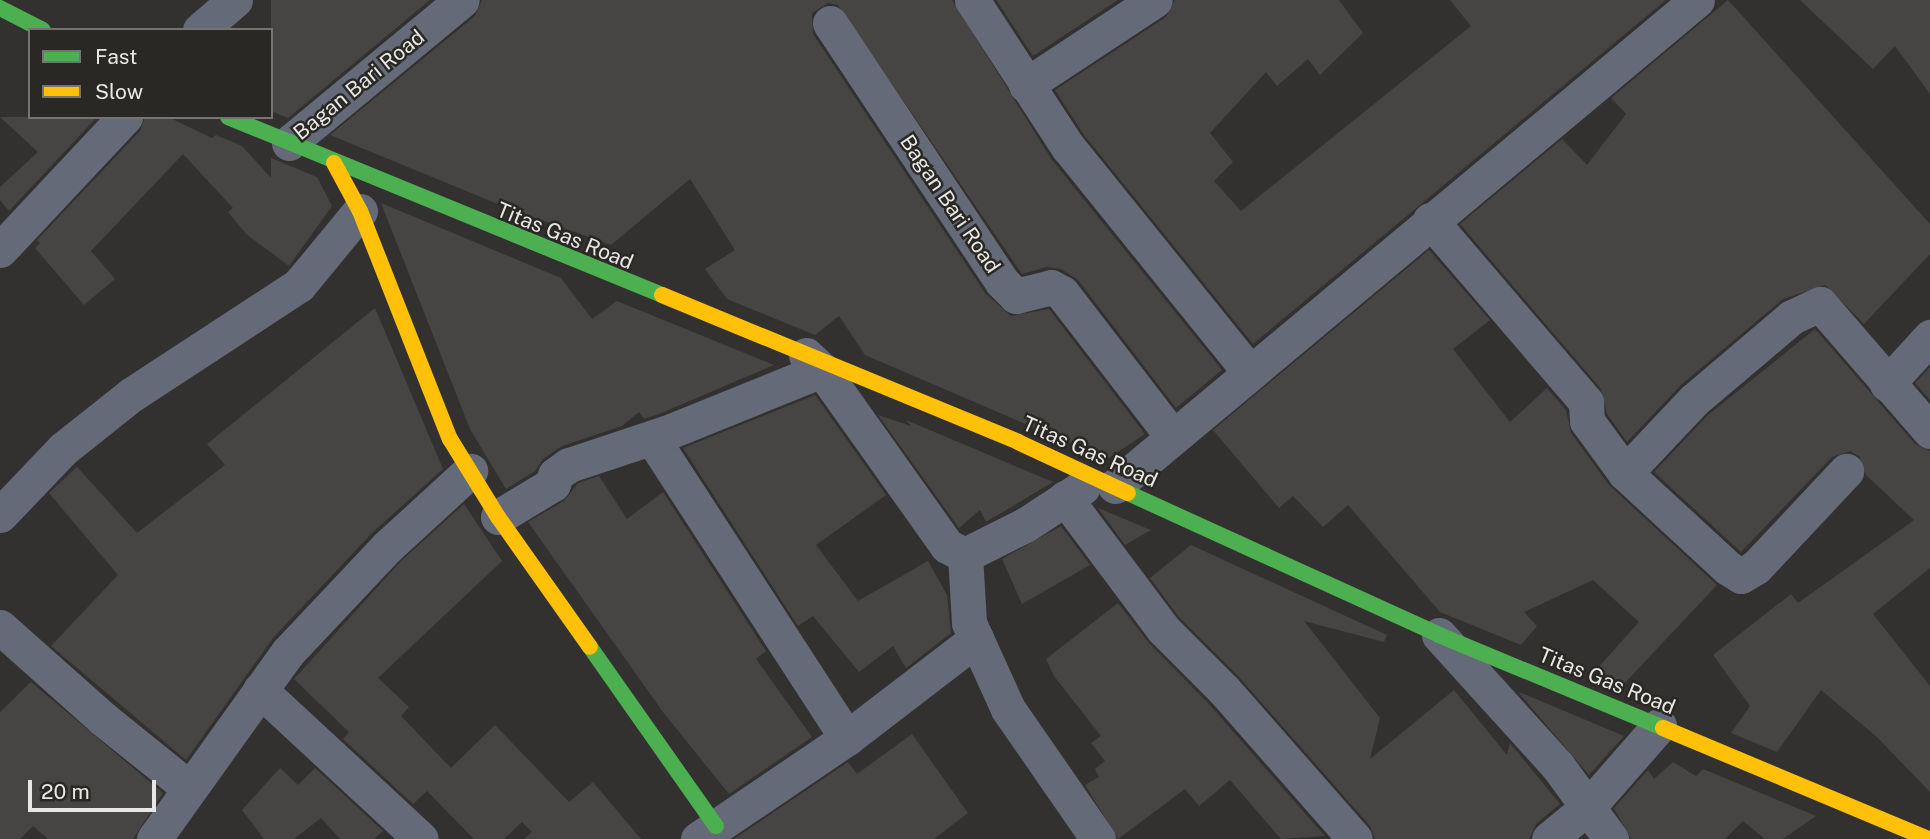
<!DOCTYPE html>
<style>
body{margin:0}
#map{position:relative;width:1930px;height:839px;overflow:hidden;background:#33312f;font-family:"Public Sans",sans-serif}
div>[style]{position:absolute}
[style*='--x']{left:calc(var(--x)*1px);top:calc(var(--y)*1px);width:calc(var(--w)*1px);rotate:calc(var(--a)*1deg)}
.building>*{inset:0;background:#474543}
.street>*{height:35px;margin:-17.5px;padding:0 17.5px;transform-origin:17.5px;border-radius:17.5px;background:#646a77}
.fast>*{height:16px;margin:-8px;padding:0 8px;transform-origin:8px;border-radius:8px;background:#4caf50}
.slow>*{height:16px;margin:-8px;padding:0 8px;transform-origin:8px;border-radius:8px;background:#ffc107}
span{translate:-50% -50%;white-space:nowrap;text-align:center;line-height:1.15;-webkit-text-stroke:5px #2a2824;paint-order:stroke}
.street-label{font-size:21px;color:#e9e7e5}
.legend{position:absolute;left:28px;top:28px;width:245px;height:91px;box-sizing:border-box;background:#2a2824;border:2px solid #767471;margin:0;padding:9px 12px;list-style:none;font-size:21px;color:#e9e7e5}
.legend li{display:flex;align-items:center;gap:14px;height:35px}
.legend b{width:35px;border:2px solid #767471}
.scale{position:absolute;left:28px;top:780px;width:128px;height:32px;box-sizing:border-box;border:4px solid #e9e7e5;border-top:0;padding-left:9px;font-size:21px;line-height:24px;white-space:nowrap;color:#e9e7e5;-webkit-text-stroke:5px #2a2824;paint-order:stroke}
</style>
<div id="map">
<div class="building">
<i style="clip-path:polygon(271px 0,430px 0,288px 118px,271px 111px)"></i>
<i style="clip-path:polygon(482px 0,952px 0,1052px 160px,1222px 370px,1176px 408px,1078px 280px,1061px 269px,1047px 267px,1022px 274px,838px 5px,828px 3px,812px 13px,813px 34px,985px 293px,1011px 316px,1049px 309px,1145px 434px,1107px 459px,865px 355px,839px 316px,815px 335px,727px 299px,705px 269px,735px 250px,690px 179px,611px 245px,510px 209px,330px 135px,475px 16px)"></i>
<i style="clip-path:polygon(996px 0,1118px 0,1033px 56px)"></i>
<i style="clip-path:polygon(1175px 0,1339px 0,1363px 33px,1320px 75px,1308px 59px,1277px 86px,1266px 72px,1210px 133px,1233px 162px,1214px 181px,1241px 211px,1471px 26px,1450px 0,1666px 0,1253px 344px,1084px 135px,1055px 90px,1166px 17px)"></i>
<i style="clip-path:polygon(1728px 0,1930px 224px,1930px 254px,1864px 324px,1825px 285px,1783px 299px,1681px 385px,1627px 442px,1607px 414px,1601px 389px,1460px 224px,1562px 139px,1587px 165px,1626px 114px,1611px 98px)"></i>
<i style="clip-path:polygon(1800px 0,1930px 0,1930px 94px,1895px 46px,1873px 69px)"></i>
<i style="clip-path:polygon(0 117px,97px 117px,9px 211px,0 200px,0 187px,38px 152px)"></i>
<i style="clip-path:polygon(145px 117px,168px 117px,212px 138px,216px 135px,242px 146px,271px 178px,271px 158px,317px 177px,332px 206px,289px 266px,246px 234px,228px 212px,233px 208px,183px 154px,91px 251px,115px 279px,84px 305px,35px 248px,40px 243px,37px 240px,140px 131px)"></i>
<i style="clip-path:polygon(381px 203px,561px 278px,592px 319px,617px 301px,774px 365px,659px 414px,644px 419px,639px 412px,622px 426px,562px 446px,543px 459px,535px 471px,506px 489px,470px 429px)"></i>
<i style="clip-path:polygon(1429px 250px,1490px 320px,1453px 349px,1510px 422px,1547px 388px,1566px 410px,1571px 433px,1609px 485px,1717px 585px,1621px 687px,1597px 669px,1639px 622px,1593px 580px,1524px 612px,1537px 626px,1521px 645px,1440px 612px,1348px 505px,1323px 527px,1293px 496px,1279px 508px,1213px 430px)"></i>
<i style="clip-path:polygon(375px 308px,443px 469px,372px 533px,273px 638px,186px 760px,51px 646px,118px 575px,49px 493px,77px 467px,137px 533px,225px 465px,207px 444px)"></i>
<i style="clip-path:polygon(1815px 329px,1915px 444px,1930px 451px,1930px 568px,1873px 614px,1930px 686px,1930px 792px,1877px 737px,1821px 690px,1777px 752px,1731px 733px,1750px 706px,1713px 655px,1791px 594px,1798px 603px,1914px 520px,1866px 475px,1860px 457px,1850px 451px,1832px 457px,1741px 552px,1654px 472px,1708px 415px)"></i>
<i style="clip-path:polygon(1930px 367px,1930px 400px,1915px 383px)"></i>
<i style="clip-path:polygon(815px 395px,886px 495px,816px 545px,858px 601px,928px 561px,947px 595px,951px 633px,906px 668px,893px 646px,859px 672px,813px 616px,798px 626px,683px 448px)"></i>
<i style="clip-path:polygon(878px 415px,911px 426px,906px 420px,1053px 482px,986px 522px,980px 510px,959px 528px)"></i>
<i style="clip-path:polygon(599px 476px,627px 519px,663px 492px,766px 651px,756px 659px,812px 737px,729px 794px,663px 712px,528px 522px,564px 501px,578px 483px)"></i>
<i style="clip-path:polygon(464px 504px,502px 561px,378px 678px,409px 707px,401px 716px,451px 768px,495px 725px,569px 802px,593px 782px,641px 839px,524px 839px,532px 832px,522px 822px,504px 839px,474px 839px,427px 791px,413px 804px,343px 739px,349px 732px,294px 679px,401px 561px)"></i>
<i style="clip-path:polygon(1098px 508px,1151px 530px,1125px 545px)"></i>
<i style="clip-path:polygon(1061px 526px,1090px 565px,1022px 604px,1002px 559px)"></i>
<i style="clip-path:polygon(1191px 545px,1387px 635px,1384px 642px,1304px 621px,1380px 718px,1370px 759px,1454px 690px,1507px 755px,1510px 743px,1560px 804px,1536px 824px,1529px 839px,1375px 839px,1370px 826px,1239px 677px,1178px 616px,1150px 578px)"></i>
<i style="clip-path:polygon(1118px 603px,1149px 643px,1209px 704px,1325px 836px,1281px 839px,1230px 780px,1199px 806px,1185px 789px,1118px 839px,1085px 785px,1099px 777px,1095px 769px,1105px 761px,1091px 743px,1101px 736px,1054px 676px,1046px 659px)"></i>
<i style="clip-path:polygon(31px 682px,163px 793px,133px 839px,48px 839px,33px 826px,20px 839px,0 839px,0 712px)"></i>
<i style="clip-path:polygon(1519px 693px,1519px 692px,1624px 736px,1589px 775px)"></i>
<i style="clip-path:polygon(912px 734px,968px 813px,934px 839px,734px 839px,848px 762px,857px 774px)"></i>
<i style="clip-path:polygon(1673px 762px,1696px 776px,1703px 769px,1816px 816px,1783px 839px,1765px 839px,1743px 821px,1725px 839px,1631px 839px,1614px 808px,1648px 770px,1654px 779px)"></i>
<i style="clip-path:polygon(280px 768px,298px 785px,315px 768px,383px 831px,374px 839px,340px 839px,321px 818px,294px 839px,264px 839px,242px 810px)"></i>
</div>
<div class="street">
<i style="--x:972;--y:0;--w:176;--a:56.9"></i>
<i style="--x:1068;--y:147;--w:288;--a:51.1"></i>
<i style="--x:830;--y:23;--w:311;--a:56.4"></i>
<i style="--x:1002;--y:282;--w:20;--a:45"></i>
<i style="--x:1016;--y:296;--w:36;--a:-14"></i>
<i style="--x:1051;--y:287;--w:13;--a:29"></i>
<i style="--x:1062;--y:293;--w:182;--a:52.4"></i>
<i style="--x:200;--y:30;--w:46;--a:-40.6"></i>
<i style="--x:1026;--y:85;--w:154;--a:-33.4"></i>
<i style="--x:289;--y:143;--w:224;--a:-39.6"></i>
<i style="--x:1430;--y:220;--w:240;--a:49.4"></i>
<i style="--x:1586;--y:402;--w:19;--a:87"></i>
<i style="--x:1587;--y:421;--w:64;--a:53.8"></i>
<i style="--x:1625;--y:473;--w:140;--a:42.7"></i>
<i style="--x:1728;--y:568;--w:15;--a:32"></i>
<i style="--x:1741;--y:576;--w:17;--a:-31"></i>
<i style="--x:1756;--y:567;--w:132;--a:-46.8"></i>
<i style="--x:0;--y:250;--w:183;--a:-46.8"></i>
<i style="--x:806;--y:355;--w:22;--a:43"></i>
<i style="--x:822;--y:370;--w:216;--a:54.6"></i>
<i style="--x:947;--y:546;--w:20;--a:27"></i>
<i style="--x:1887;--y:384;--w:64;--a:-47.5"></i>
<i style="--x:652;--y:438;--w:358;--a:57"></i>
<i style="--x:1625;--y:473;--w:100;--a:-46.6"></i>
<i style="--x:1694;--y:400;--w:128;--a:-40.3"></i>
<i style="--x:1792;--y:317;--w:31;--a:-25"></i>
<i style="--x:1820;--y:304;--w:168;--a:49.1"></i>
<i style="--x:1115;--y:486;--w:758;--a:-39.86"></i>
<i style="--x:1065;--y:498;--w:164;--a:53.2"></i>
<i style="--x:1163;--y:629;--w:86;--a:45"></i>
<i style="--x:1224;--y:690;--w:198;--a:48.7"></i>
<i style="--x:0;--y:515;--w:91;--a:-46.3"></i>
<i style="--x:63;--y:449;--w:87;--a:-38.5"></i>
<i style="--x:131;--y:395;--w:201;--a:-33.2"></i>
<i style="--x:299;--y:285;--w:96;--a:-50.5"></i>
<i style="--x:498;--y:517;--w:64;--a:-31"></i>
<i style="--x:553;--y:484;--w:9;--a:-77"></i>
<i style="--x:555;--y:475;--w:17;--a:-36"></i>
<i style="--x:569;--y:465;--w:102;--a:-18.3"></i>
<i style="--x:666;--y:433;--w:168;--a:-22"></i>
<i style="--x:965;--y:555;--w:68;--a:86.6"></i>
<i style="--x:969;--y:623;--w:94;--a:65.6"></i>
<i style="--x:1008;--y:709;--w:158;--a:55.3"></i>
<i style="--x:965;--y:555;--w:67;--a:-26.6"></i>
<i style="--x:1025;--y:525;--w:69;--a:-33.2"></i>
<i style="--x:0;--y:627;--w:137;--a:41.7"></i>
<i style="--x:102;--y:718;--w:112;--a:38.8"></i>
<i style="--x:1439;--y:635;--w:176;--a:47.8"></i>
<i style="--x:1557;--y:765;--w:92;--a:53.9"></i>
<i style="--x:260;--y:690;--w:219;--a:42.8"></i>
<i style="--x:154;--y:839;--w:230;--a:-54.4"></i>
<i style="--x:288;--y:652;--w:144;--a:-46.7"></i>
<i style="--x:387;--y:547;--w:113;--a:-42.5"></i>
<i style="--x:698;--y:839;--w:180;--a:-34.1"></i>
<i style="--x:847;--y:738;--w:163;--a:-37.5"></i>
<i style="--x:1549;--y:839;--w:50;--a:-39.4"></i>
<i style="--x:1588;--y:807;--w:108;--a:-48.8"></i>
</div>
<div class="fast">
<i style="--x:0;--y:8;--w:48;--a:27.1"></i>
<i style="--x:228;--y:117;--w:469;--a:22.3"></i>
<i style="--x:1128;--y:493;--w:342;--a:24.5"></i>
<i style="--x:1439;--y:635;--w:243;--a:22.5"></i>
<i style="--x:590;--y:647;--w:219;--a:54.9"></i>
</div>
<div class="slow">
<i style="--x:334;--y:163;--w:55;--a:61.6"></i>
<i style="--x:360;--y:211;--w:245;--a:68.5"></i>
<i style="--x:450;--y:439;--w:92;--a:58.4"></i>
<i style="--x:498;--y:517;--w:159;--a:54.7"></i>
<i style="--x:662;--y:295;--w:385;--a:22.4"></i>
<i style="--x:1018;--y:442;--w:121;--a:24.9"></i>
<i style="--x:1663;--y:728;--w:287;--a:22.7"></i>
</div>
<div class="street-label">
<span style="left:359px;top:85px;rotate:-39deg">Bagan Bari Road</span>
<span style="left:950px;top:204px;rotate:56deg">Bagan Bari Road</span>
<span style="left:565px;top:236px;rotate:22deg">Titas Gas Road</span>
<span style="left:1090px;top:452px;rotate:24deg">Titas Gas Road</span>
<span style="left:1607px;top:681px;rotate:22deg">Titas Gas Road</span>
</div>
<ul class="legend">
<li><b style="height:9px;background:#4caf50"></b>Fast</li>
<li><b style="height:9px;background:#ffc107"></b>Slow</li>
</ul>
<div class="scale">20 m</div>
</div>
